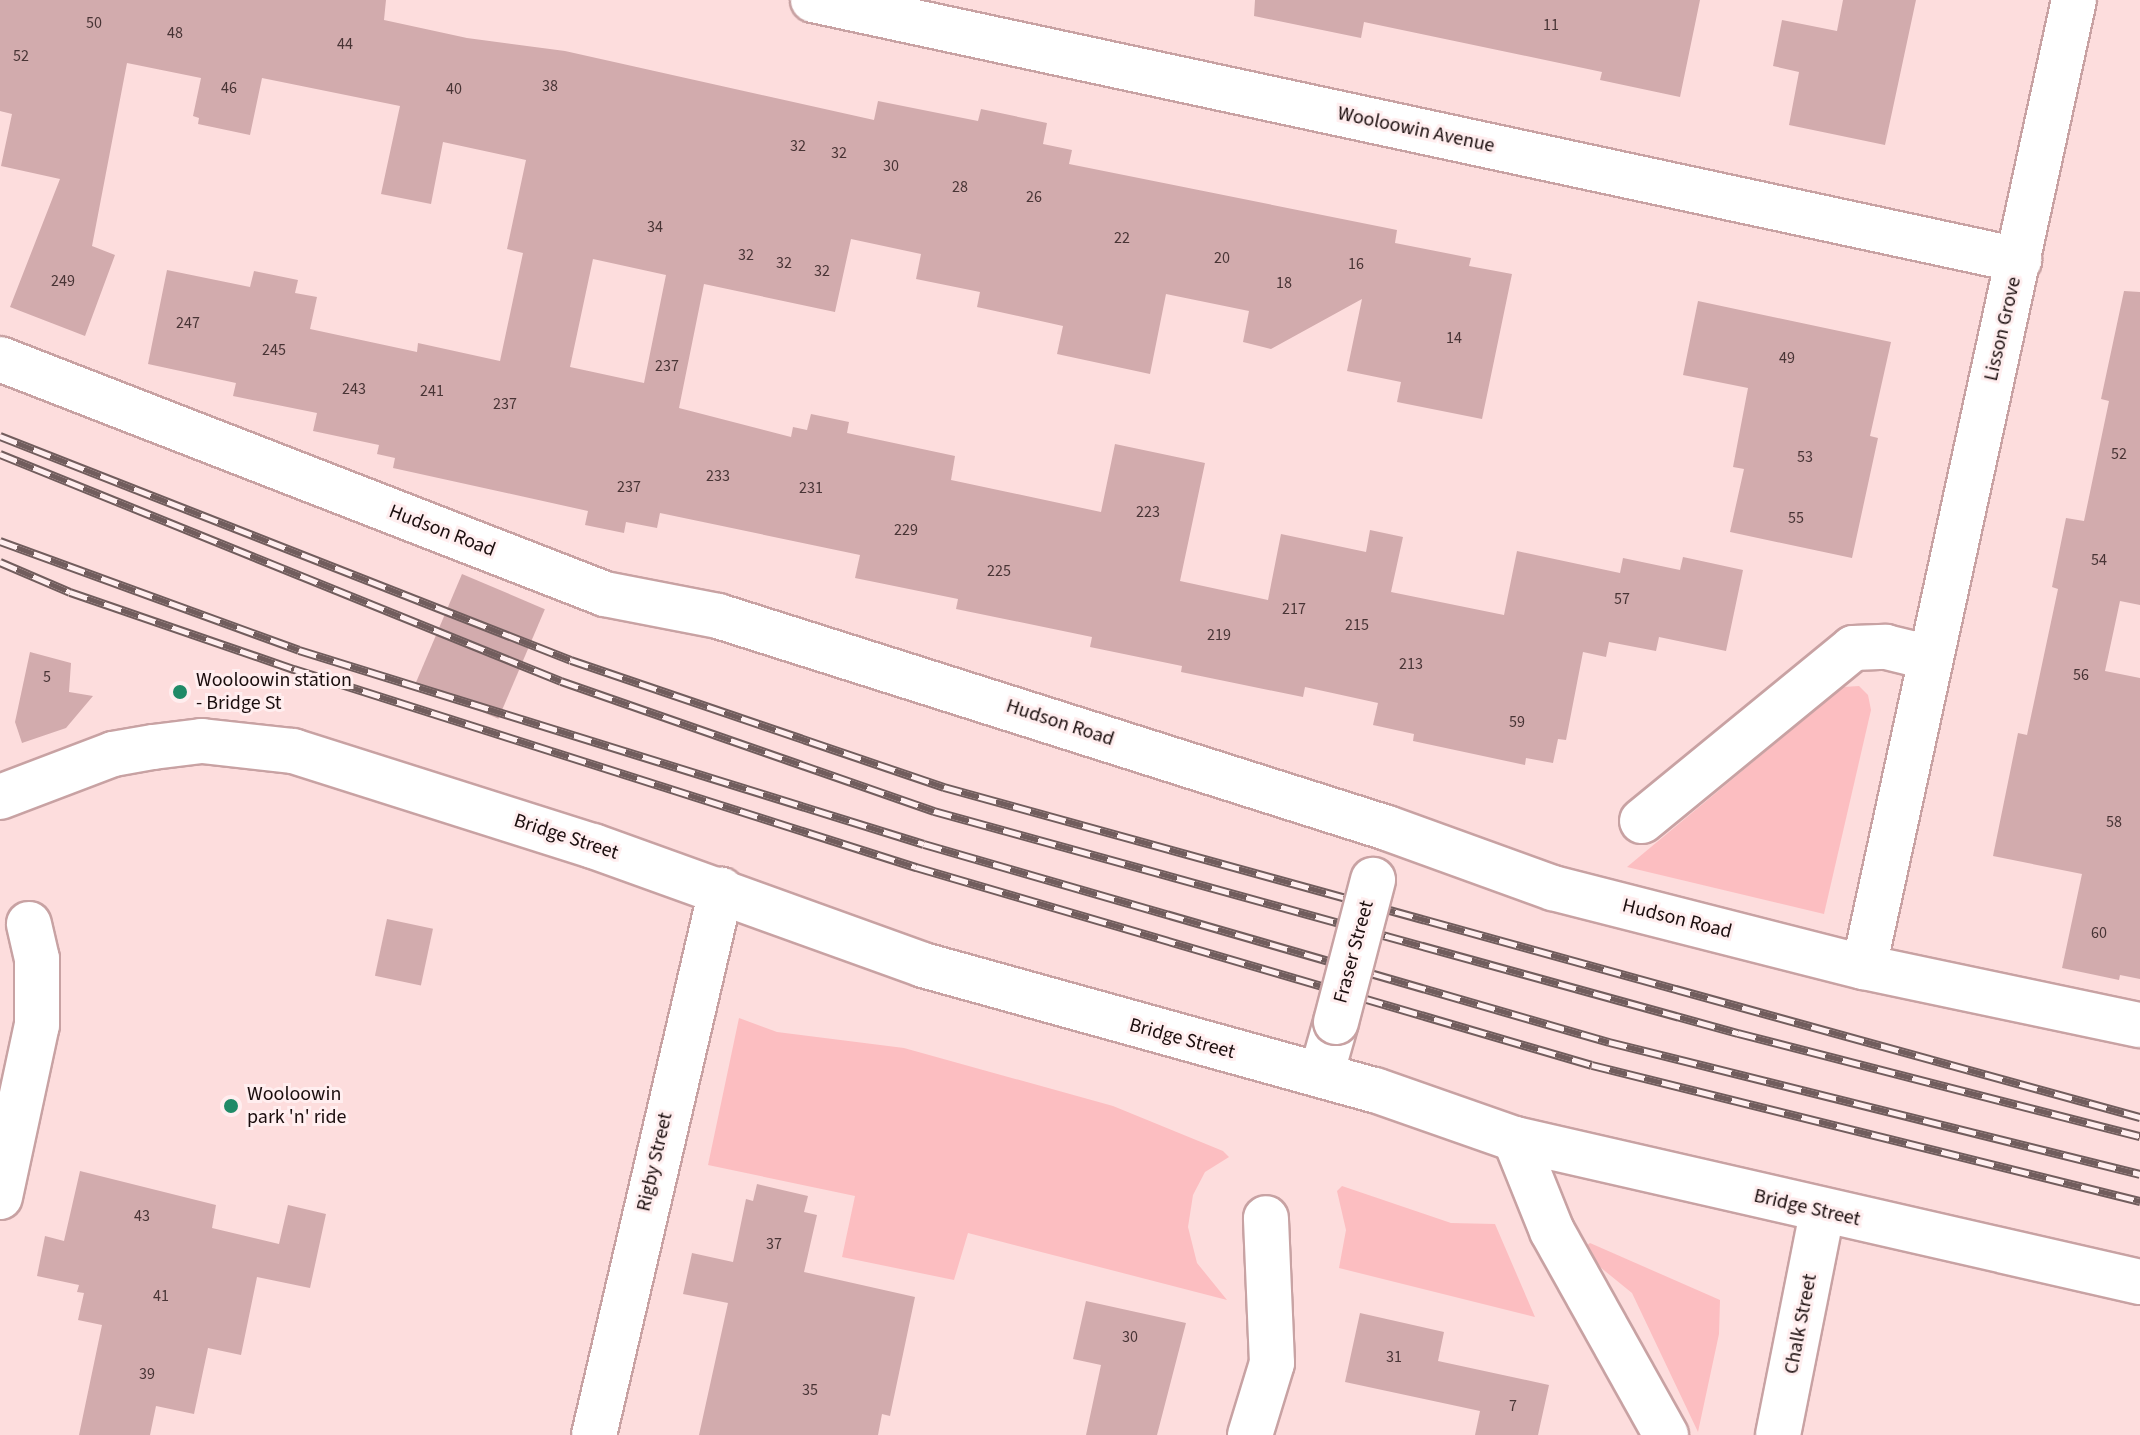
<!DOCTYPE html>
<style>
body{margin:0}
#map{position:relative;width:2140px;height:1435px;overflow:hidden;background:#fddddd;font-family:"Source Sans 3",sans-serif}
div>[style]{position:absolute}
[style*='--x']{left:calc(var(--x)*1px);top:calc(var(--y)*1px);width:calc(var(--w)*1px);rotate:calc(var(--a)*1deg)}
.green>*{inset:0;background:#fcbec1}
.building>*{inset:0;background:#d2abad;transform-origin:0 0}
.roads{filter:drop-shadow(2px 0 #c8a2a3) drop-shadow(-2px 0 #c8a2a3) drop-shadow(0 2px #c8a2a3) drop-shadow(0 -2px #c8a2a3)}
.street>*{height:44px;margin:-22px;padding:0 22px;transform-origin:22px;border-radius:22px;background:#fff}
.secondary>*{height:44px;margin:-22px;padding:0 22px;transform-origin:22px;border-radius:22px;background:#fff}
.rail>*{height:9px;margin-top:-4.5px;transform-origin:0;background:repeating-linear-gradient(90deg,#ffeeef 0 18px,#715d5d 0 36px);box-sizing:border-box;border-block:2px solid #715d5d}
.bridges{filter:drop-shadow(2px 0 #c8a2a3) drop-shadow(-2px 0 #c8a2a3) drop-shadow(0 2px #c8a2a3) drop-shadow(0 -2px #c8a2a3)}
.street-bridge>*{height:44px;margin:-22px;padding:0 22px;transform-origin:22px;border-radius:22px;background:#fff}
.dots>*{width:22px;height:22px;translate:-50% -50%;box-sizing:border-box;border:4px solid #ffeeef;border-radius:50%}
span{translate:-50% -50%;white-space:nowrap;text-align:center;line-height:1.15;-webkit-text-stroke:6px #ffeeef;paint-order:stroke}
.number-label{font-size:16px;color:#483435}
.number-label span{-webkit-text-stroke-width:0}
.street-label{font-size:20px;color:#1a0d0d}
.poi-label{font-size:20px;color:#1a0d0d}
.left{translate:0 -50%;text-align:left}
</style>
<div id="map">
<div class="green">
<i style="clip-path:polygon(1859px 686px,1868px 695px,1871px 710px,1824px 914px,1627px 867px,1843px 687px)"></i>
<i style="clip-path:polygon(739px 1018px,777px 1032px,904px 1048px,1113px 1106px,1223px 1151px,1229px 1157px,1205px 1172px,1193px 1195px,1188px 1227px,1197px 1263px,1227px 1300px,968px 1233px,954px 1280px,842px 1257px,855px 1196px,708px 1165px)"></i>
<i style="clip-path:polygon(1342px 1186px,1451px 1223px,1495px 1224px,1535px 1317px,1339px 1268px,1346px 1230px,1337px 1191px)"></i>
<i style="clip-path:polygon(1590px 1243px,1720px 1300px,1719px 1334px,1698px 1432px,1632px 1293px,1600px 1267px,1586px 1246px)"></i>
</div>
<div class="building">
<i style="clip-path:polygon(evenodd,0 0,386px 0,384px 20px,467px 38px,565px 51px,874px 120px,878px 101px,978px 121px,981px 109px,1047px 123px,1043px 144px,1072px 150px,1069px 164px,1397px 230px,1395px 243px,1471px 258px,1469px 266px,1512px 274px,1482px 419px,1397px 402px,1401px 382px,1347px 371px,1362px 299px,1271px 349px,1243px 342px,1249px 311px,1166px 294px,1150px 374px,1057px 354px,1063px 326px,977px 307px,980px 292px,916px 279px,921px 254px,851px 239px,835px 312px,704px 284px,679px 408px,791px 437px,793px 427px,807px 430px,811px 414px,849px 422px,847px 433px,955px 456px,951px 480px,1101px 512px,1115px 444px,1205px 463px,1180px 581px,1268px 600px,1281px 534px,1366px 552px,1370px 530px,1403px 537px,1391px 592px,1504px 615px,1517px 551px,1620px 573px,1623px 558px,1680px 570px,1683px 557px,1743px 570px,1726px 651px,1659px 637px,1656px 651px,1609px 642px,1606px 657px,1583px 652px,1566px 740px,1558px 739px,1553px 763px,1526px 758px,1525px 765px,1413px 741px,1414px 734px,1373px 725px,1378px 703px,1305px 687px,1303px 697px,1181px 672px,1182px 666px,1090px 647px,1092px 637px,956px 609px,958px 599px,855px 578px,860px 555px,660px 513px,657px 528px,626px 522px,624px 533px,585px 525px,588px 511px,393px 468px,395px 458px,377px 454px,379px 445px,313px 431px,317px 413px,233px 396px,236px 383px,148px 364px,167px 270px,250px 287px,254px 271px,298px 280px,295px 293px,317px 297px,310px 329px,417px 352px,418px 343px,500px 361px,523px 253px,507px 249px,526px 160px,443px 142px,431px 204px,381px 194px,400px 106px,262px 78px,250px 135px,198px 124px,199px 118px,193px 116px,201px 78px,127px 63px,92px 246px,115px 255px,85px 336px,10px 307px,60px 179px,1px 166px,12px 114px,0 111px,0 0,593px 259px,666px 275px,644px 383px,570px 367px,593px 259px)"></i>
<i style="clip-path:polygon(1255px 0,1700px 0,1680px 97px,1600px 80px,1602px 72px,1364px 22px,1361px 38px,1254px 16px)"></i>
<i style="clip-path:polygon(1843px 0,1916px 0,1885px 145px,1789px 125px,1799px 72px,1773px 66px,1782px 20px,1837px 31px)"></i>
<i style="clip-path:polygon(2124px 291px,2140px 292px,2140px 605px,2120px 601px,2105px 671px,2140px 678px,2140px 979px,2120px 975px,2119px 980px,2062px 968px,2082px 874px,1993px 856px,2018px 733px,2027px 735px,2058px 589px,2052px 587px,2066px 518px,2084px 521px,2109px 401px,2101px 399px)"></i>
<i style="clip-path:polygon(1698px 301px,1891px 342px,1870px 436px,1878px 438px,1852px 558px,1730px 532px,1744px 469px,1733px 467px,1748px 388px,1683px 375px)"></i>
<i style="left:462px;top:574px;width:90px;height:119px;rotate:23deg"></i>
<i style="clip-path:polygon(30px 652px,71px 663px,69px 692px,93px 696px,66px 728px,22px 743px,15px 722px)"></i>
<i style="left:387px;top:919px;width:47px;height:58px;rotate:12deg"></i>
<i style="clip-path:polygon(80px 1171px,216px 1205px,212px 1228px,279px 1244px,288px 1205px,326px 1214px,310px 1288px,257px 1277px,241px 1355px,208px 1348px,194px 1414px,156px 1406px,150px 1435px,79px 1435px,102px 1325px,78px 1320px,84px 1293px,77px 1292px,79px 1285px,37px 1276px,45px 1236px,64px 1241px)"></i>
<i style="clip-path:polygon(757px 1184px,808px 1196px,804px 1212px,817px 1215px,804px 1272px,915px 1297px,890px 1416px,882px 1414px,878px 1435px,699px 1435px,728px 1303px,683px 1294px,692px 1253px,733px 1262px,746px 1199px,753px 1201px)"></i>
<i style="clip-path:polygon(1086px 1301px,1186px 1323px,1157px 1435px,1086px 1435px,1101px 1365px,1073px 1359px)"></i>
<i style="clip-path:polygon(1360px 1313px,1444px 1332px,1438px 1361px,1549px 1385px,1538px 1435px,1475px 1435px,1480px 1411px,1345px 1382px)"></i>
</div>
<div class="roads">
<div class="street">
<i style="--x:813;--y:0;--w:1234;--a:12.17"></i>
<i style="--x:0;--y:359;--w:649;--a:21.23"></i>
<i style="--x:605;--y:594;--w:115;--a:11"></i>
<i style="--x:718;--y:616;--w:702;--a:17.58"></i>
<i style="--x:1387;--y:828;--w:177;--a:19.9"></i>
<i style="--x:1553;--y:888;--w:321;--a:14.3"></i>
<i style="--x:1864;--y:967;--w:282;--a:11.9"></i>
<i style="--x:1642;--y:821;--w:273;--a:-39.3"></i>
<i style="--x:1853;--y:648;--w:33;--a:-2"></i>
<i style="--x:1886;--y:647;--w:46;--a:13.7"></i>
<i style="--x:1864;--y:967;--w:990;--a:-77.75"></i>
<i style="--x:1321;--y:1075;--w:55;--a:-74.2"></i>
<i style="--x:0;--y:1197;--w:176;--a:-77.9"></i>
<i style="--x:37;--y:1025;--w:66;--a:-90"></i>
<i style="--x:37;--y:959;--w:36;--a:-103"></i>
<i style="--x:594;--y:1435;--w:560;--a:-76.88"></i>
<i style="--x:1250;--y:1435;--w:75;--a:-73"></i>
<i style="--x:1272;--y:1363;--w:145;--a:-92.4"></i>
</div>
<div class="secondary">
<i style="--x:0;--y:797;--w:121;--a:-20.8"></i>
<i style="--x:113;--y:754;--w:41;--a:-9.9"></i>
<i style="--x:153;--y:747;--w:49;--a:-7"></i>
<i style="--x:202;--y:741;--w:92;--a:6.3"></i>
<i style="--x:293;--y:751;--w:315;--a:17.6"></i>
<i style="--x:593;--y:846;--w:351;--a:19.8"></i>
<i style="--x:923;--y:965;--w:469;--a:15.5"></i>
<i style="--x:1375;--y:1090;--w:148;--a:19.3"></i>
<i style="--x:1515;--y:1139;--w:641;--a:12.89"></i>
<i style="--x:1515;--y:1139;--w:99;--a:68.1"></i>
<i style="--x:1552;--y:1231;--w:234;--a:60.8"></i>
<i style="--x:1778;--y:1435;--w:227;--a:-78.8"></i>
</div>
</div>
<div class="rail">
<i style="--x:0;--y:436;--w:613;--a:21.42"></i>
<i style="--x:571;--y:660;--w:394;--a:18.8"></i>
<i style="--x:944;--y:787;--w:1241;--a:15.43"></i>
<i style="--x:0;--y:454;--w:605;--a:22.03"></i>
<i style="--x:561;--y:681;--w:395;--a:19.2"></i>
<i style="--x:934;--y:811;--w:834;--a:15.44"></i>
<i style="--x:1738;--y:1033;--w:415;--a:14.4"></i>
<i style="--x:0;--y:541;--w:318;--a:20"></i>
<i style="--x:299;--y:650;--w:654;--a:17.24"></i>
<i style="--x:924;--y:844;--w:713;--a:16.12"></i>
<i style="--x:1609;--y:1042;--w:547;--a:13.96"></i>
<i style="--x:0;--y:562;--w:76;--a:23.2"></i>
<i style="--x:70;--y:592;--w:237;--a:19"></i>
<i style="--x:294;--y:669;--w:653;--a:17.66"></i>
<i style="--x:916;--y:867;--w:704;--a:16.33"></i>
<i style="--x:1592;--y:1065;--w:565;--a:13.94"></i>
</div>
<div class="bridges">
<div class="street-bridge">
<i style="--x:1336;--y:1022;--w:147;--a:-75.4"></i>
</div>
</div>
<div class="dots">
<i style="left:180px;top:692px;background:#1f8a67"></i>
<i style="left:231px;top:1106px;background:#1f8a67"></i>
</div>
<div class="number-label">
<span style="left:94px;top:23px">50</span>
<span style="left:1551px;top:25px">11</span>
<span style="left:175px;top:33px">48</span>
<span style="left:345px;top:44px">44</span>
<span style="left:21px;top:56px">52</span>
<span style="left:550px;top:86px">38</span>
<span style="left:229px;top:88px">46</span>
<span style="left:454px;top:89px">40</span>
<span style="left:798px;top:146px">32</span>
<span style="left:839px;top:153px">32</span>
<span style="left:891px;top:166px">30</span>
<span style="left:960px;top:187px">28</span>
<span style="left:1034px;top:197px">26</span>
<span style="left:655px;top:227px">34</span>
<span style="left:1122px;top:238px">22</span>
<span style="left:746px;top:255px">32</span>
<span style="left:1222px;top:258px">20</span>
<span style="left:784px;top:263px">32</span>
<span style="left:1356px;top:264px">16</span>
<span style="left:822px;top:271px">32</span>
<span style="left:63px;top:281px">249</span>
<span style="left:1284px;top:283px">18</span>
<span style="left:188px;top:323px">247</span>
<span style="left:1454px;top:338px">14</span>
<span style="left:274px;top:350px">245</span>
<span style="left:1787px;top:358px">49</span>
<span style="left:667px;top:366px">237</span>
<span style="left:354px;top:389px">243</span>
<span style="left:432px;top:391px">241</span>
<span style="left:505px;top:404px">237</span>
<span style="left:2119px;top:454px">52</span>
<span style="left:1805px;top:457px">53</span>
<span style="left:718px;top:476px">233</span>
<span style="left:629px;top:487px">237</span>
<span style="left:811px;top:488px">231</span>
<span style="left:1148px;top:512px">223</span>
<span style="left:1796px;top:518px">55</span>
<span style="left:906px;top:530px">229</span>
<span style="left:2099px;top:560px">54</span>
<span style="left:999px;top:571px">225</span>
<span style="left:1622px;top:599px">57</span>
<span style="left:1294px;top:609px">217</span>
<span style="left:1357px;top:625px">215</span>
<span style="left:1219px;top:635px">219</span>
<span style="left:1411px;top:664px">213</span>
<span style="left:2081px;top:675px">56</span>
<span style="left:47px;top:677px">5</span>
<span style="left:1517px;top:722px">59</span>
<span style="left:2114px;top:822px">58</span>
<span style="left:2099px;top:933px">60</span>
<span style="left:142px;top:1216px">43</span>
<span style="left:774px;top:1244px">37</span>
<span style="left:161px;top:1296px">41</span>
<span style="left:1130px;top:1337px">30</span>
<span style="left:1394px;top:1357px">31</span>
<span style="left:147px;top:1374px">39</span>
<span style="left:810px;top:1390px">35</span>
<span style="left:1513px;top:1406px">7</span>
</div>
<div class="street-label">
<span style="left:1416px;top:130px;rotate:12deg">Wooloowin Avenue</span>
<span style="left:2003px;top:329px;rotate:-77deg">Lisson Grove</span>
<span style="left:442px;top:531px;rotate:21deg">Hudson Road</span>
<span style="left:1060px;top:723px;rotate:18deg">Hudson Road</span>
<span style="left:566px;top:837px;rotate:18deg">Bridge Street</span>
<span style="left:1677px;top:919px;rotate:14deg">Hudson Road</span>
<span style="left:1354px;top:952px;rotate:-75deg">Fraser Street</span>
<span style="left:1182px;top:1039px;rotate:15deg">Bridge Street</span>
<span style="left:655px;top:1162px;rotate:-77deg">Rigby Street</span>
<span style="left:1807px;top:1208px;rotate:13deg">Bridge Street</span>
<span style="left:1801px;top:1324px;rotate:-79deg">Chalk Street</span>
</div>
<div class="poi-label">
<span class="left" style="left:196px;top:692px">Wooloowin station<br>- Bridge St</span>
<span class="left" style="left:247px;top:1106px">Wooloowin<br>park 'n' ride</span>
</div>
</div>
